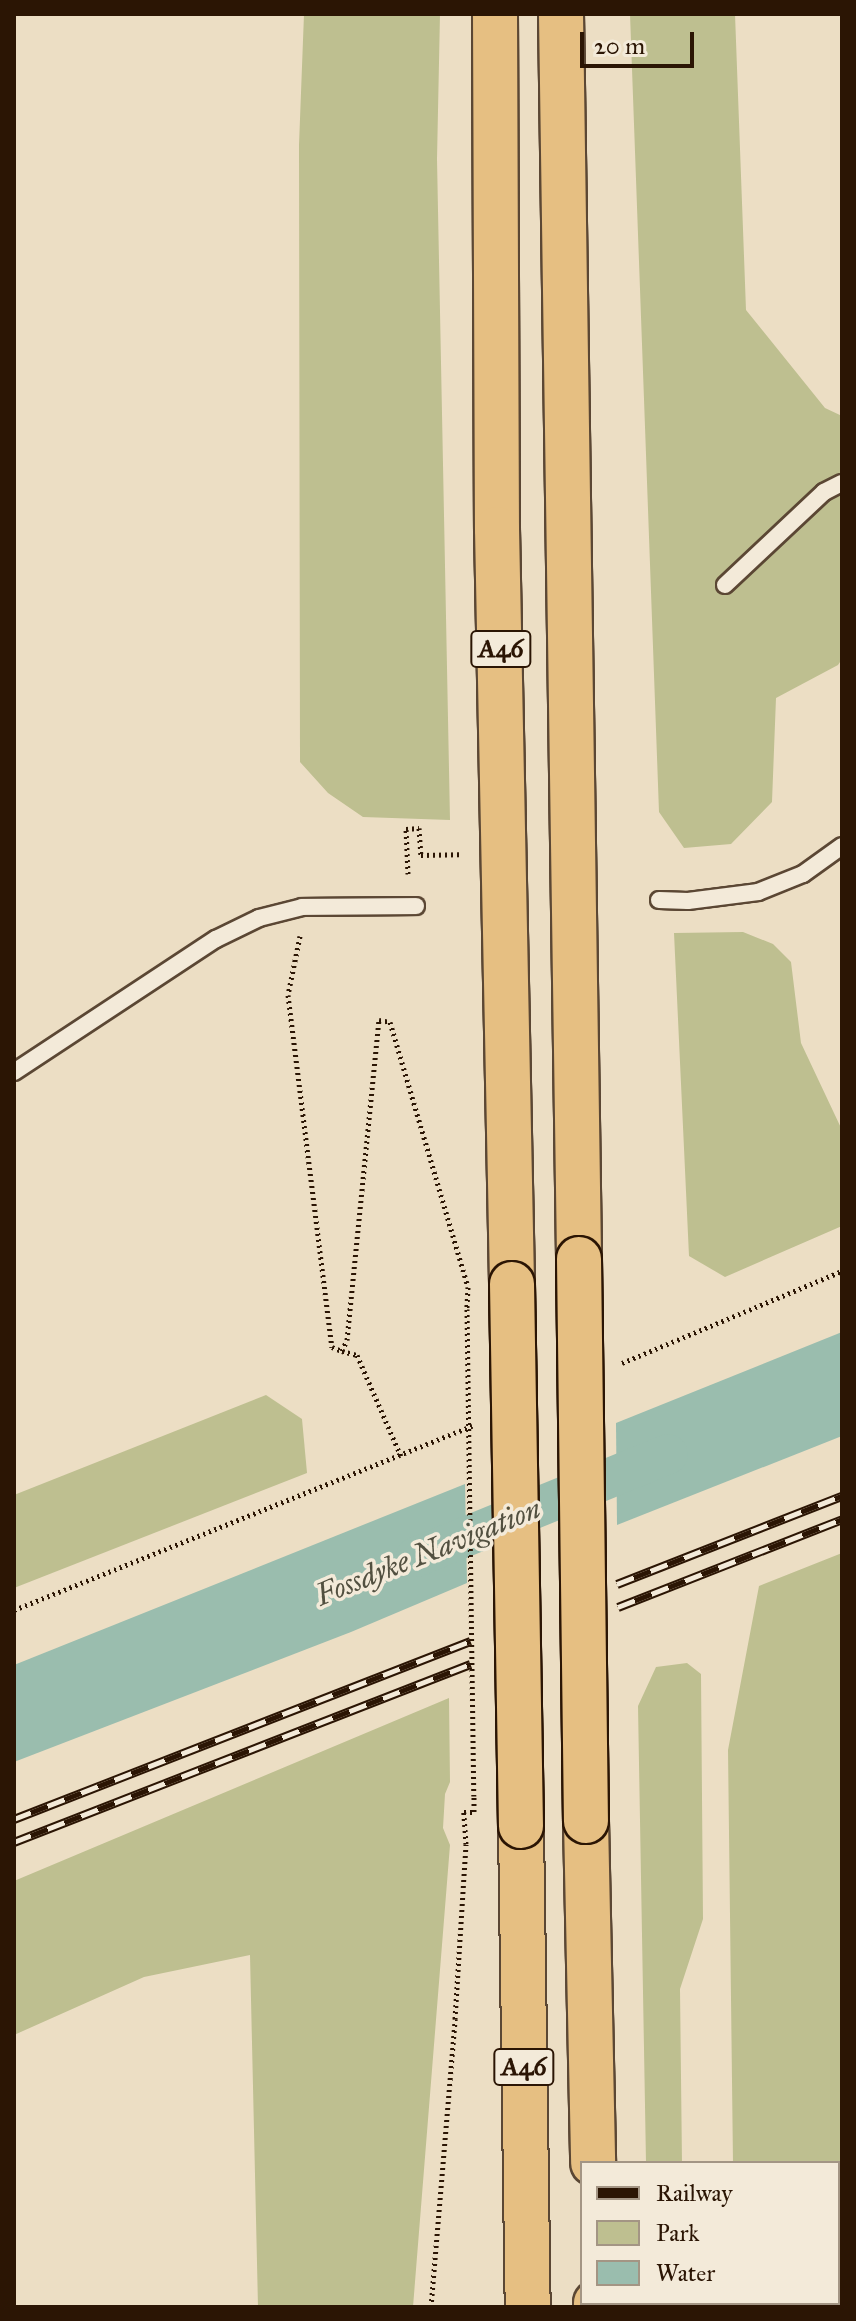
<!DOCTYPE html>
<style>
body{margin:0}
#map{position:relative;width:856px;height:2321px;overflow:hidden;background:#ecdec4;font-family:"IM FELL Great Primer",serif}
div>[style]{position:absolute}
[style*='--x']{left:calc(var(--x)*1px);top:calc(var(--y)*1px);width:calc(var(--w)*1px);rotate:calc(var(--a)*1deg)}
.green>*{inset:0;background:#bebf90}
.water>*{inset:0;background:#9abdae}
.canal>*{height:40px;margin:-20px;padding:0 20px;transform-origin:20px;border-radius:20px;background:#9abdae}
.path>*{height:5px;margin-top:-2.5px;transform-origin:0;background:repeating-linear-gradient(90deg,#2b1504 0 2px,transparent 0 6px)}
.roads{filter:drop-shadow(2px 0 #5b4734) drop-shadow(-2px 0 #5b4734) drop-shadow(0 2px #5b4734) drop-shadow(0 -2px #5b4734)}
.service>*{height:16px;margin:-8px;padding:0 8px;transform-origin:8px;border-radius:8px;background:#f3ead9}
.trunk>*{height:44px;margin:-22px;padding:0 22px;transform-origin:22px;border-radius:22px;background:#e6bf82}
.rail>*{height:9px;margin-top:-4.5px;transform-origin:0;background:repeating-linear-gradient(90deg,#f3ead9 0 18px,#2b1504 0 36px);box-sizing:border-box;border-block:2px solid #2b1504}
.path-bridge>*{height:5px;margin-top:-2.5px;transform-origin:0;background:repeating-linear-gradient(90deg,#2b1504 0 2px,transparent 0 6px)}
.bridges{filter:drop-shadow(2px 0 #2b1504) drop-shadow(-2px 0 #2b1504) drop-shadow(0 2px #2b1504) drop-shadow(0 -2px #2b1504)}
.trunk-bridge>*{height:44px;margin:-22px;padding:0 22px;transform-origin:22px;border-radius:22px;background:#e6bf82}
span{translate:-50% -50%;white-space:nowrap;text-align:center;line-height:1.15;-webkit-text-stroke:7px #f3ead9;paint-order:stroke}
.shield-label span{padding:2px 6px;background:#f3ead9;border:2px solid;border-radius:6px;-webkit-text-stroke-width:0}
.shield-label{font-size:26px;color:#2b1504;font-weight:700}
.water-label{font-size:30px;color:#525040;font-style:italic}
.frame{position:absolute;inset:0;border:16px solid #2b1504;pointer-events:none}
.legend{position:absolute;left:580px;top:2161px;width:260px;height:144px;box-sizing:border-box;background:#f3ead9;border:2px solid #a39584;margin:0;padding:10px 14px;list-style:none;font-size:24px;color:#2b1504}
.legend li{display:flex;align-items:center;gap:16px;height:40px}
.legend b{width:40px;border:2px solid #a39584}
.scale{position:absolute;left:580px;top:32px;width:114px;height:36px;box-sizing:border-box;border:4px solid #2b1504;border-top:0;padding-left:10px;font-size:24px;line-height:28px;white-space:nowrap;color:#2b1504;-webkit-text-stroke:6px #f3ead9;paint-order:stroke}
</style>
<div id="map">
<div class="green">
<i style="clip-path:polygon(304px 14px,440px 14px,437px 159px,450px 820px,363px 817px,328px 793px,300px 762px,299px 145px)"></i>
<i style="clip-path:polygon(630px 14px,735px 14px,746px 310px,825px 408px,842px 416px,842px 659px,838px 665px,776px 698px,772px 802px,731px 844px,684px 848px,659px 812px)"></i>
<i style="clip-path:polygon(743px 932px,773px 944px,791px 962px,801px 1043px,842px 1130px,842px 1226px,725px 1277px,689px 1256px,674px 933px)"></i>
<i style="clip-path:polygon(266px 1395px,302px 1419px,307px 1473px,14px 1588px,14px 1495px)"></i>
<i style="clip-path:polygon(842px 1553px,842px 2307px,727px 2307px,727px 2303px,838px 2303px,838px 2163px,733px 2163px,728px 1750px,759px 1586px)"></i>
<i style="clip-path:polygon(687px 1663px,701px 1674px,703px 1919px,680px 1989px,682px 2163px,646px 2163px,638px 1706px,656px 1667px)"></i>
<i style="clip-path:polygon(449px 1698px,450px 1782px,445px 1794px,443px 1828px,450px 1845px,413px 2307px,258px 2307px,250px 1955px,144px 1977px,14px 2035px,14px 1881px)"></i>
</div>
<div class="water">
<i style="clip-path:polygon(842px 1332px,842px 1436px,617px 1525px,616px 1423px)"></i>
<i style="clip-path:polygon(465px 1484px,467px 1583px,351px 1632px,14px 1762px,14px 1665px)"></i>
</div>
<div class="canal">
<i style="--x:416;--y:1557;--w:272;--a:-22.2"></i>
</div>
<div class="path">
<i style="--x:408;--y:874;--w:45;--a:-92.5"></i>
<i style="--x:406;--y:829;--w:13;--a:-4"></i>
<i style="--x:419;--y:828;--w:27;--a:86"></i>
<i style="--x:421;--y:855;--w:39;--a:-1"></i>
<i style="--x:300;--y:936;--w:60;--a:101.5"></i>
<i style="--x:288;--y:995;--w:355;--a:82.9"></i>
<i style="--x:332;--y:1347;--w:11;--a:22"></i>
<i style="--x:342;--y:1351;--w:12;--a:-66"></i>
<i style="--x:347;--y:1340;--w:322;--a:-84.3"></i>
<i style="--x:379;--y:1020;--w:11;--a:10"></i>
<i style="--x:390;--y:1022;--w:276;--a:73.6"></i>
<i style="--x:468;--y:1287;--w:22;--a:93"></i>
<i style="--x:342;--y:1351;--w:16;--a:15"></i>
<i style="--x:357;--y:1355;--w:110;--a:66.5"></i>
<i style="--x:622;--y:1363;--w:238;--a:-22.7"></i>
<i style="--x:14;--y:1610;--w:494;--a:-21.9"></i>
<i style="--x:431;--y:2307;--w:289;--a:-85.2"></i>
<i style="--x:455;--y:2019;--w:175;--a:-86.4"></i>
<i style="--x:466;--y:1844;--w:32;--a:-94"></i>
<i style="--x:464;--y:1812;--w:10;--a:0"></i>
<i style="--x:474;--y:1812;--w:16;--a:-90"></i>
</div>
<div class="roads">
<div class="service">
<i style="--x:725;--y:585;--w:136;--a:-43.2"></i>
<i style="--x:824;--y:492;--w:20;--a:-27"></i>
<i style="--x:659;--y:900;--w:29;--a:2"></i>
<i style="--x:688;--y:901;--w:71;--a:-7.3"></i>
<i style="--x:758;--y:892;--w:48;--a:-21.8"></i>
<i style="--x:803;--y:874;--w:48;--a:-35.7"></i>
<i style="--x:14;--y:1072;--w:242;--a:-33.4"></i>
<i style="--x:216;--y:939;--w:48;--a:-26"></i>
<i style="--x:259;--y:918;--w:44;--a:-14.3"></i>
<i style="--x:302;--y:907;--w:114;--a:-0.5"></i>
</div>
<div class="trunk">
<i style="--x:495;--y:14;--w:515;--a:89.78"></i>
<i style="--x:497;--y:529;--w:755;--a:88.86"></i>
<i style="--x:561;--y:14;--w:1245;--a:89.17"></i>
<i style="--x:586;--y:1821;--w:342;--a:88.8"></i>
<i style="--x:521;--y:1826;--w:481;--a:89.2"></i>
<i style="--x:596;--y:2303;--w:4;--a:90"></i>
</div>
</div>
<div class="rail">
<i style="--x:617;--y:1584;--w:242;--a:-21.4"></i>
<i style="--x:618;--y:1607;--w:241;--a:-21.4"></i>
<i style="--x:14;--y:1819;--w:490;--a:-21.3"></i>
<i style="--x:14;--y:1842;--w:490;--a:-21.3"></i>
</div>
<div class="path-bridge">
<i style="--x:467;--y:1309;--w:487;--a:89.2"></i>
</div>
<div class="bridges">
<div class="trunk-bridge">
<i style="--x:579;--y:1259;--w:562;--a:89.29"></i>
<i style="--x:512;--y:1284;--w:542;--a:89.05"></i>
</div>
</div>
<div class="shield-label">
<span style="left:501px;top:649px">A46</span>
<span style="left:524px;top:2067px">A46</span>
</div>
<div class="water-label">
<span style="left:428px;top:1552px;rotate:-22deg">Fossdyke Navigation</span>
</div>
<div class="frame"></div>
<ul class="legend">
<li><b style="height:10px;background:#2b1504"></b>Railway</li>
<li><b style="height:22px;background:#bebf90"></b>Park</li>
<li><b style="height:22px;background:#9abdae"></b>Water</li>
</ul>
<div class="scale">20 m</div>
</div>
